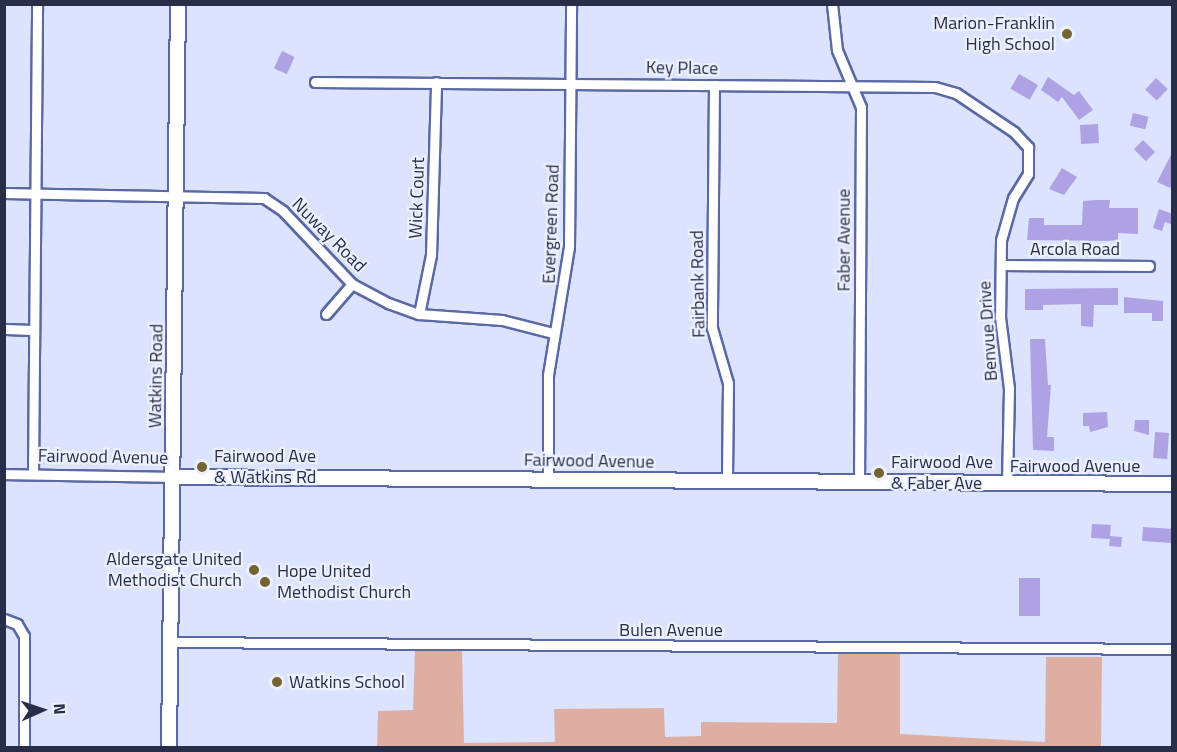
<!DOCTYPE html>
<style>
body{margin:0}
#map{position:relative;width:1177px;height:752px;overflow:hidden;background:#dbe3fe;font-family:"Titillium Web",sans-serif}
div>[style]{position:absolute}
[style*='--x']{left:calc(var(--x)*1px);top:calc(var(--y)*1px);width:calc(var(--w)*1px);rotate:calc(var(--a)*1deg)}
.green>*{inset:0;background:#dfaea3}
.building>*{inset:0;background:#aea2e4;transform-origin:0 0}
.roads{filter:drop-shadow(2px 0 #5a68a4) drop-shadow(-2px 0 #5a68a4) drop-shadow(0 2px #5a68a4) drop-shadow(0 -2px #5a68a4)}
.street>*{height:9px;margin:-4.5px;padding:0 4.5px;transform-origin:4.5px;border-radius:4.5px;background:#fff}
.secondary>*{height:14px;margin:-7px;padding:0 7px;transform-origin:7px;border-radius:7px;background:#fff}
.dots>*{width:16px;height:16px;translate:-50% -50%;box-sizing:border-box;border:3px solid #edf1ff;border-radius:50%}
span{translate:-50% -50%;white-space:nowrap;text-align:center;line-height:1.15;-webkit-text-stroke:4.5px #edf1ff;paint-order:stroke}
.poi-label{font-size:18px;color:#282e48}
.right{translate:-100% -50%;text-align:right}
.left{translate:0 -50%;text-align:left}
.street-label{font-size:18px;color:#282e48}
.frame{position:absolute;inset:0;border:6px solid #282e48;pointer-events:none}
.north{position:absolute;left:12px;top:680px;width:60px;height:60px;-webkit-text-stroke:4px #edf1ff;paint-order:stroke;rotate:87deg;font-size:16px;font-weight:700;line-height:24px;text-align:center;color:#282e48}
.north::after{content:'';display:block;margin:auto;width:21px;height:27px;background:#282e48;clip-path:polygon(50% 0,100% 100%,50% 72%,0 100%)}
</style>
<div id="map">
<div class="green">
<i style="clip-path:polygon(415px 649px,462px 650px,464px 743px,555px 742px,554px 709px,664px 708px,665px 737px,701px 736px,701px 722px,837px 723px,838px 651px,900px 652px,900px 734px,1045px 742px,1046px 657px,1102px 657px,1101px 747px,377px 747px,378px 711px,413px 710px)"></i>
</div>
<div class="building">
<i style="left:282px;top:51px;width:14px;height:19px;rotate:25deg"></i>
<i style="left:1019px;top:74px;width:22px;height:17px;rotate:30deg"></i>
<i style="clip-path:polygon(1048px 77px,1074px 95px,1079px 91px,1093px 110px,1079px 120px,1062px 97px,1058px 102px,1041px 90px)"></i>
<i style="left:1156px;top:78px;width:16px;height:16px;rotate:43deg"></i>
<i style="left:1133px;top:113px;width:16px;height:13px;rotate:14deg"></i>
<i style="left:1098px;top:124px;width:19px;height:18px;rotate:87deg"></i>
<i style="left:1143px;top:140px;width:17px;height:13px;rotate:45deg"></i>
<i style="clip-path:polygon(1173px 151px,1173px 184px,1170px 188px,1157px 182px)"></i>
<i style="clip-path:polygon(1062px 168px,1077px 177px,1064px 195px,1049px 189px)"></i>
<i style="clip-path:polygon(1097px 200px,1110px 200px,1109px 208px,1138px 208px,1138px 234px,1118px 233px,1118px 240px,1108px 241px,1027px 240px,1029px 218px,1044px 218px,1044px 225px,1082px 225px,1083px 201px)"></i>
<i style="clip-path:polygon(1159px 209px,1173px 214px,1173px 225px,1165px 222px,1162px 231px,1153px 228px)"></i>
<i style="clip-path:polygon(1118px 288px,1118px 305px,1094px 305px,1093px 327px,1081px 326px,1081px 304px,1043px 305px,1043px 310px,1025px 310px,1025px 289px)"></i>
<i style="clip-path:polygon(1124px 297px,1163px 301px,1163px 321px,1152px 321px,1152px 313px,1124px 313px)"></i>
<i style="clip-path:polygon(1030px 339px,1045px 339px,1048px 385px,1051px 385px,1047px 437px,1054px 437px,1054px 451px,1033px 450px)"></i>
<i style="clip-path:polygon(1107px 412px,1108px 427px,1090px 432px,1089px 426px,1083px 426px,1083px 413px)"></i>
<i style="clip-path:polygon(1135px 420px,1149px 420px,1149px 435px,1134px 431px)"></i>
<i style="left:1155px;top:432px;width:14px;height:26px;rotate:4deg"></i>
<i style="clip-path:polygon(1092px 524px,1111px 525px,1110px 536px,1122px 537px,1121px 547px,1109px 546px,1110px 539px,1091px 538px)"></i>
<i style="left:1143px;top:527px;width:30px;height:14px;rotate:4deg"></i>
<i style="left:1019px;top:578px;width:21px;height:38px"></i>
</div>
<div class="roads">
<div class="street">
<i style="--x:832;--y:4;--w:46;--a:83.8"></i>
<i style="--x:837;--y:50;--w:62;--a:67.2"></i>
<i style="--x:861;--y:107;--w:374;--a:90.3"></i>
<i style="--x:315;--y:82;--w:620;--a:0.46"></i>
<i style="--x:935;--y:87;--w:22;--a:16"></i>
<i style="--x:956;--y:93;--w:70;--a:33.9"></i>
<i style="--x:1014;--y:132;--w:21;--a:47"></i>
<i style="--x:1028;--y:147;--w:27;--a:90"></i>
<i style="--x:1028;--y:174;--w:28;--a:122"></i>
<i style="--x:1013;--y:198;--w:44;--a:105.9"></i>
<i style="--x:1001;--y:240;--w:77;--a:90.7"></i>
<i style="--x:1000;--y:317;--w:72;--a:82.8"></i>
<i style="--x:1009;--y:388;--w:95;--a:91.2"></i>
<i style="--x:714;--y:85;--w:243;--a:90.5"></i>
<i style="--x:712;--y:328;--w:57;--a:73.8"></i>
<i style="--x:728;--y:383;--w:98;--a:90.6"></i>
<i style="--x:4;--y:193;--w:260;--a:1.1"></i>
<i style="--x:264;--y:198;--w:23;--a:34"></i>
<i style="--x:283;--y:211;--w:100;--a:46.6"></i>
<i style="--x:352;--y:284;--w:41;--a:27.8"></i>
<i style="--x:388;--y:303;--w:33;--a:20"></i>
<i style="--x:419;--y:314;--w:83;--a:4.1"></i>
<i style="--x:502;--y:320;--w:53;--a:14.3"></i>
<i style="--x:1001;--y:265;--w:148;--a:0.4"></i>
<i style="--x:326;--y:314;--w:40;--a:-49"></i>
<i style="--x:419;--y:314;--w:60;--a:-78.5"></i>
<i style="--x:431;--y:255;--w:173;--a:-88.3"></i>
<i style="--x:4;--y:329;--w:30;--a:2"></i>
<i style="--x:4;--y:474;--w:169;--a:1"></i>
<i style="--x:33;--y:474;--w:470;--a:-89.5"></i>
<i style="--x:548;--y:479;--w:104;--a:-90"></i>
<i style="--x:548;--y:375;--w:130;--a:-80.7"></i>
<i style="--x:569;--y:247;--w:243;--a:-89.5"></i>
<i style="--x:4;--y:619;--w:14;--a:21"></i>
<i style="--x:17;--y:624;--w:14;--a:60"></i>
<i style="--x:24;--y:636;--w:112;--a:90"></i>
<i style="--x:170;--y:642;--w:1002;--a:0.4"></i>
</div>
<div class="secondary">
<i style="--x:173;--y:477;--w:999;--a:0.4"></i>
<i style="--x:169;--y:748;--w:744;--a:-89.31"></i>
</div>
</div>
<div class="dots">
<i style="left:1067px;top:34px;background:#746432"></i>
<i style="left:202px;top:467px;background:#746432"></i>
<i style="left:879px;top:473px;background:#746432"></i>
<i style="left:254px;top:570px;background:#746432"></i>
<i style="left:265px;top:582px;background:#746432"></i>
<i style="left:277px;top:682px;background:#746432"></i>
</div>
<div class="poi-label">
<span class="right" style="left:1055px;top:34px">Marion-Franklin<br>High School</span>
<span class="left" style="left:214px;top:467px">Fairwood Ave<br>&amp; Watkins Rd</span>
<span class="left" style="left:891px;top:473px">Fairwood Ave<br>&amp; Faber Ave</span>
<span class="right" style="left:242px;top:570px">Aldersgate United<br>Methodist Church</span>
<span class="left" style="left:277px;top:582px">Hope United<br>Methodist Church</span>
<span class="left" style="left:289px;top:682px">Watkins School</span>
</div>
<div class="street-label">
<span style="left:682px;top:68px;rotate:1deg">Key Place</span>
<span style="left:417px;top:198px;rotate:-88deg">Wick Court</span>
<span style="left:551px;top:224px;rotate:-88deg">Evergreen Road</span>
<span style="left:329px;top:235px;rotate:45deg">Nuway Road</span>
<span style="left:844px;top:240px;rotate:-90deg">Faber Avenue</span>
<span style="left:1075px;top:249px">Arcola Road</span>
<span style="left:698px;top:284px;rotate:-91deg">Fairbank Road</span>
<span style="left:988px;top:331px;rotate:-94deg">Benvue Drive</span>
<span style="left:156px;top:376px;rotate:-89deg">Watkins Road</span>
<span style="left:103px;top:457px;rotate:1deg">Fairwood Avenue</span>
<span style="left:589px;top:461px;rotate:1deg">Fairwood Avenue</span>
<span style="left:1075px;top:466px">Fairwood Avenue</span>
<span style="left:671px;top:630px">Bulen Avenue</span>
</div>
<div class="frame"></div>
<div class="north">N</div>
</div>
